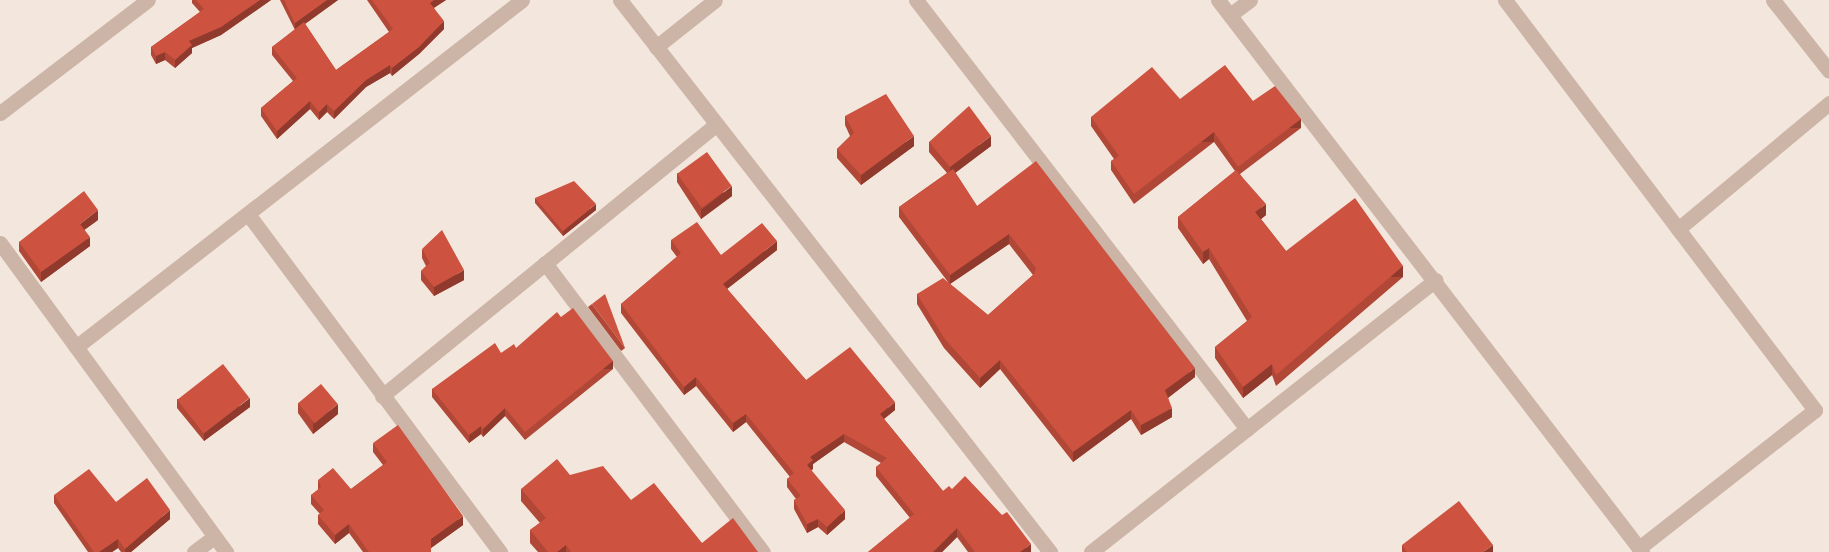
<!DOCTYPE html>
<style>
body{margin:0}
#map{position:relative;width:1829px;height:552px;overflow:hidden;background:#f3e6dc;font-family:"Varela Round",sans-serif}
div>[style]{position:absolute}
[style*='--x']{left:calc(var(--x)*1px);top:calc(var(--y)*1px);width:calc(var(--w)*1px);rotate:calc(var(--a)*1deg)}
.minor>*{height:15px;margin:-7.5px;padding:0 7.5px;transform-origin:7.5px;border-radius:7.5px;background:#ccb4a7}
.wall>*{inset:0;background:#b04737;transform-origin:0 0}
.shaded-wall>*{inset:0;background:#903a2d;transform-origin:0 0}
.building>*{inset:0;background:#cd5340;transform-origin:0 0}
span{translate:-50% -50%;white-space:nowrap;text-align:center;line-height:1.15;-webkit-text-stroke:6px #fbf0e8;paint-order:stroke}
</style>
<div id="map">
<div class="minor">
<i style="--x:620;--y:0;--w:700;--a:52.08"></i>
<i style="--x:916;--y:0;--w:542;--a:52.35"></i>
<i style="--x:1218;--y:0;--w:696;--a:52.47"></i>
<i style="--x:1505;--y:0;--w:514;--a:52.91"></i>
<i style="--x:1815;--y:410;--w:224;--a:141.9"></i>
<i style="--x:1773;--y:0;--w:90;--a:51.7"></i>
<i style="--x:1230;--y:15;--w:25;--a:-37"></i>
<i style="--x:656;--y:47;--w:75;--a:-38.5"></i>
<i style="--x:0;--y:113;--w:186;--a:-37.4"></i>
<i style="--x:248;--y:214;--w:422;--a:53.3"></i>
<i style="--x:1678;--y:229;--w:197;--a:-39.8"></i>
<i style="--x:0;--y:243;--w:383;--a:53.8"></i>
<i style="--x:545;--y:263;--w:362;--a:53"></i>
<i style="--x:76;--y:347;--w:565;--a:-37.88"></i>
<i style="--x:382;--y:396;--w:429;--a:-39.1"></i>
<i style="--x:194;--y:552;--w:25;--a:-37"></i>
<i style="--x:1091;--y:552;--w:439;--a:-38.3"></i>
</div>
<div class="wall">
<i style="clip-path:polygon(192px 0,271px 0,221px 35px,192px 48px,192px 53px,175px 68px,165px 60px,156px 64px,151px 55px,151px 47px,200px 12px,192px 3px)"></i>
<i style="clip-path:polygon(280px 0,338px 0,305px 24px,336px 70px,389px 32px,367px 0,446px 0,434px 8px,444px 29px,419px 54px,392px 76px,390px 73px,366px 87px,334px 119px,327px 112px,319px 120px,310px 109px,277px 139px,261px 116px,261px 108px,293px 81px,272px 55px,272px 47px,295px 30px)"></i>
<i style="clip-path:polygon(1180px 99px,1253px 101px,1301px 128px,1240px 174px,1266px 215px,1261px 219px,1286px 251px,1403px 277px,1276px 386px,1272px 375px,1243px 398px,1215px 358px,1215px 347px,1247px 321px,1209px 259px,1203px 264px,1178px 228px,1178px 217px,1235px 171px,1214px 142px,1134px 204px,1111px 170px,1111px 161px,1114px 159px,1091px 126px,1091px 117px)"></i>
<i style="clip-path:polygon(845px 116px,914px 146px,861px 185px,837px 158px,837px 149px,850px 136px,845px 125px)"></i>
<i style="clip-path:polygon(evenodd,929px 142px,991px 146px,955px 172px,977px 206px,1195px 377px,1168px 398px,1172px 417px,1141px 435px,1131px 419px,1073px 462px,1000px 369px,980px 388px,944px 348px,917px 304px,917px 294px,948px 282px,899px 217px,899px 207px,947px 173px,929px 152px,929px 142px,1009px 244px,1033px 275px,988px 315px,950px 284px,1009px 244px)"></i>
<i style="clip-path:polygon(677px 173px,732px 196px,701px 219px,677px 182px)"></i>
<i style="clip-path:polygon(535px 198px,596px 210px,563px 236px,535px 203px)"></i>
<i style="clip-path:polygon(98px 220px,84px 230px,90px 246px,41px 282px,19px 251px,19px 242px)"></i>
<i style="clip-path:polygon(671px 240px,721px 255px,777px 250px,727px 289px,806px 380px,895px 410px,884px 419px,943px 491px,952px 489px,1031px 552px,968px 552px,957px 537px,942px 552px,868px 552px,910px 518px,876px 476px,876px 467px,881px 463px,844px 442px,813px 464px,813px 469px,811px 470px,845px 519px,827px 535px,818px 527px,807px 533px,794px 509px,794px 500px,796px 499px,787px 487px,787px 479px,790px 477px,746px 422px,733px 432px,696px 386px,684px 395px,621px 313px,621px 304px,677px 257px,671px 249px)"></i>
<i style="clip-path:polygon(422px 249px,464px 280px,434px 296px,421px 280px,421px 271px,426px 266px,422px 258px)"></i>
<i style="left:592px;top:304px;width:55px;height:5px;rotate:53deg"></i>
<i style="clip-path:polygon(516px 348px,613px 369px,525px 440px,505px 416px,483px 437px,481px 434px,469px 443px,432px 397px,432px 389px,501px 353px)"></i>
<i style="clip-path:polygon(177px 399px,250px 407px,204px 441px,177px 408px)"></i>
<i style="clip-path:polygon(298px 403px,338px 414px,313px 434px,298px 413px)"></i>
<i style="clip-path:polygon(373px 443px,463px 525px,431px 548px,431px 552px,363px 552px,349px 533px,335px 544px,318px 524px,318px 515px,320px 514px,311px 504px,311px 495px,318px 490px,318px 480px,351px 489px,383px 465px,373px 452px)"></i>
<i style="clip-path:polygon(570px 475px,631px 500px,702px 543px,758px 552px,538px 552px,530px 543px,530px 530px,540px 523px,521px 501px,521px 489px)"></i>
<i style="clip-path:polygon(54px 495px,116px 502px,170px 519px,131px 552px,121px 552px,118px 548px,112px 552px,88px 552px,54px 503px)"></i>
<i style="clip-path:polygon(1402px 545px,1493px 552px,1402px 552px)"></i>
</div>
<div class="shaded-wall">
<i style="clip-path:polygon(260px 0,271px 0,221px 35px,192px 48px,192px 53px,175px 68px,175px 60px,189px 41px)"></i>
<i style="clip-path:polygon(327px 0,338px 0,295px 31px,295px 23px)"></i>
<i style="clip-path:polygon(434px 0,446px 0,430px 10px,430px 3px)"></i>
<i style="clip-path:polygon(444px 21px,444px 29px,419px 54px,392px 76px,392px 68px)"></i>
<i style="clip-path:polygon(165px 52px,165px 60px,156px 64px,156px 56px)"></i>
<i style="clip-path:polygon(390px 65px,390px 73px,366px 87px,334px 119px,334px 111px,366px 80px)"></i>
<i style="clip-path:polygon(310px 101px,310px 109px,277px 139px,277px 131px)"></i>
<i style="clip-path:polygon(327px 104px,327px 112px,319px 120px,319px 112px)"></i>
<i style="left:1301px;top:119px;width:9px;height:79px;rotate:90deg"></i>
<i style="left:1214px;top:132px;width:10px;height:101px;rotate:90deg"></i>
<i style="clip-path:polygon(914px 136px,914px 146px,861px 185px,861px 175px)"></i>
<i style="clip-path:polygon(991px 136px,991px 146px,950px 177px,950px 167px)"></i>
<i style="clip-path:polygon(732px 186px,732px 196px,701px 219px,701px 210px)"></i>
<i style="clip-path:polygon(596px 204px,596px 210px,563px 236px,563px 231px)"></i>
<i style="clip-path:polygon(1266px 204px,1266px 215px,1255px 224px,1255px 212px)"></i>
<i style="clip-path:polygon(98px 210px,98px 220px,80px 233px,80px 224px)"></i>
<i style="clip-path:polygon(1009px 234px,1009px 244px,950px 284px,950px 275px)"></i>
<i style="clip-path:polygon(90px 237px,90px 246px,41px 282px,41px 272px)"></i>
<i style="clip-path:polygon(777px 241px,777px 250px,723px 292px,723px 284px)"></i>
<i style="clip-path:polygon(1209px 248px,1209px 259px,1203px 264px,1203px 252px)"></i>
<i style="left:1403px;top:266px;width:11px;height:167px;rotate:90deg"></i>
<i style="clip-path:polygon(464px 270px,464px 280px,434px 296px,434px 287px)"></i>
<i style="clip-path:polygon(1000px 360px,1000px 369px,980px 388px,980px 378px)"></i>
<i style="left:613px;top:361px;width:8px;height:113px;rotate:90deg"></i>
<i style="clip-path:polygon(1272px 364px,1272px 375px,1243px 398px,1243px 387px)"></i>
<i style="clip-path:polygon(1195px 368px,1195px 377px,1165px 400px,1165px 390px)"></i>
<i style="clip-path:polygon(696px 377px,696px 386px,684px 395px,684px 387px)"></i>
<i style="clip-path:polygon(250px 398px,250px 407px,204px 441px,204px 433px)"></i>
<i style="clip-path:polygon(895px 402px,895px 410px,880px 422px,880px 414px)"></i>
<i style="clip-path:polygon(338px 404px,338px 414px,313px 434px,313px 424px)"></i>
<i style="clip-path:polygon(505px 408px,505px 416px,483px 437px,483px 429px)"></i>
<i style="clip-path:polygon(1172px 408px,1172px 417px,1141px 435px,1141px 425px)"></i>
<i style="clip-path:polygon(1131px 410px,1131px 419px,1073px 462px,1073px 452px)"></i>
<i style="clip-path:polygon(746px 414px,746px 422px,733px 432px,733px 423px)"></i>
<i style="clip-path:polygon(481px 426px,481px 434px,469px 443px,469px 435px)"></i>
<i style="clip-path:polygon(844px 434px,844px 442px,813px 464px,813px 469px,807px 473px,807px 465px,810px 457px)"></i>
<i style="clip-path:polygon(170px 510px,170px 519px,131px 552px,125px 552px,125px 549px)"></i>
<i style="clip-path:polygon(845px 510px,845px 519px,827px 535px,827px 527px)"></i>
<i style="clip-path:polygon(463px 516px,463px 525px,431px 548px,431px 539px)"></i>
<i style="clip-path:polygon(818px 519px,818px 527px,807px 533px,807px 524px)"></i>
<i style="clip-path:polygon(349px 524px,349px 533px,335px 544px,335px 535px)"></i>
<i style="clip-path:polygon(957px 528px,957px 537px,942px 552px,933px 552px)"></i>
<i style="clip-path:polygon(118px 539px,118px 548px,112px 552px,99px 552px)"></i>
<i style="clip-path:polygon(1031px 544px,1031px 552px,1020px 552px)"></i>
<i style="clip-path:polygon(566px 545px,566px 552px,557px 552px)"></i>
<i style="clip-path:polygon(1493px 545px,1493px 552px,1483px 552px)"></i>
</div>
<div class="building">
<i style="clip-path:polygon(196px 0,260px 0,221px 27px,189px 41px,192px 45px,175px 60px,165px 52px,156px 56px,151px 47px,204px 9px)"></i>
<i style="clip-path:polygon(284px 0,327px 0,295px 23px)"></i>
<i style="clip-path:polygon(372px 0,434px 0,430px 3px,444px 21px,419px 47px,392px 68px,390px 65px,366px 80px,334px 111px,327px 104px,319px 112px,310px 101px,277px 131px,261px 108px,297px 78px,272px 47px,304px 22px,336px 70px,393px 29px)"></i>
<i style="clip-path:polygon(1225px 65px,1253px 101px,1275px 86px,1301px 119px,1238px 167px,1214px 132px,1134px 194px,1111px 161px,1119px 156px,1091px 117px,1152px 67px,1180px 99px)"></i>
<i style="clip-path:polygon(886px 94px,914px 136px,861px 175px,837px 149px,854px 133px,845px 116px)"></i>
<i style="clip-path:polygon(969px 106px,991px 136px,950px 167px,929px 142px)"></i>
<i style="left:707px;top:152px;width:42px;height:37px;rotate:54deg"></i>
<i style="clip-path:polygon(1036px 161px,1195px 368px,1165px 390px,1172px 408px,1141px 425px,1131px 410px,1073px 452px,1000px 360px,980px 378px,944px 338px,917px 294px,943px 278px,988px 315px,1034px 274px,1036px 268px,1009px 234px,950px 275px,899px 207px,953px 169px,977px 206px)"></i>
<i style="clip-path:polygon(1236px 170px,1266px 204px,1255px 212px,1286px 251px,1355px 198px,1403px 266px,1276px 375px,1272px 364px,1243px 387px,1215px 347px,1252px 317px,1209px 248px,1203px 252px,1178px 217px)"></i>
<i style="clip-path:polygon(574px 181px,596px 204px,563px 231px,535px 198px)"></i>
<i style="clip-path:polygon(84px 191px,98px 210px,80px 224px,90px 237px,41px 272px,19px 242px)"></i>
<i style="clip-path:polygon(697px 222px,721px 255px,762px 223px,777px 241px,723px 284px,806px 380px,850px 347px,895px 402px,880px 414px,943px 491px,949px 486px,952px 489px,965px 476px,1002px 515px,1007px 512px,1031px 544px,1020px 552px,975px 552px,957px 528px,933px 552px,868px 552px,914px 514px,876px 467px,887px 458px,844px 434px,810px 457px,813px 460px,807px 465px,845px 510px,827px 527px,818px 519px,807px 524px,794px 500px,801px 496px,787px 479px,794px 473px,746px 414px,733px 423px,696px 377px,684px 387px,621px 304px,681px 253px,671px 240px)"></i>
<i style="clip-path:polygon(442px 230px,464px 270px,434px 287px,421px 271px,430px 263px,422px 249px)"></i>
<i style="clip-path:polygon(605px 294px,625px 348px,592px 304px)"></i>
<i style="clip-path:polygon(573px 308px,613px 361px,525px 432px,505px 408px,483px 429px,481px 426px,469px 435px,432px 389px,495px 343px,501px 353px,514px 344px,516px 348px,557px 312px,561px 317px)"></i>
<i style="left:223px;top:364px;width:43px;height:58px;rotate:52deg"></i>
<i style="left:321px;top:384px;width:26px;height:30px;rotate:50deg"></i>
<i style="clip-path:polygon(398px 425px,463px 516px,431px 539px,431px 552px,369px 552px,349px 524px,335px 535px,318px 515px,324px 510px,311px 495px,321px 487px,318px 480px,333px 468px,351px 489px,387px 462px,373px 443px)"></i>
<i style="clip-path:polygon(557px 459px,570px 475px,603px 466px,631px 500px,654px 483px,702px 543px,733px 518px,758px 552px,571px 552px,566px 545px,557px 552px,548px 552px,530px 530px,546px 518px,521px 489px)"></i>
<i style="clip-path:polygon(89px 469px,116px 502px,147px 478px,170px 510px,125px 549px,118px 539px,99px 552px,94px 552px,54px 495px)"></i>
<i style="clip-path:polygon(1459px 501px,1493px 545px,1483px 552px,1407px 552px,1402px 545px)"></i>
</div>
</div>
